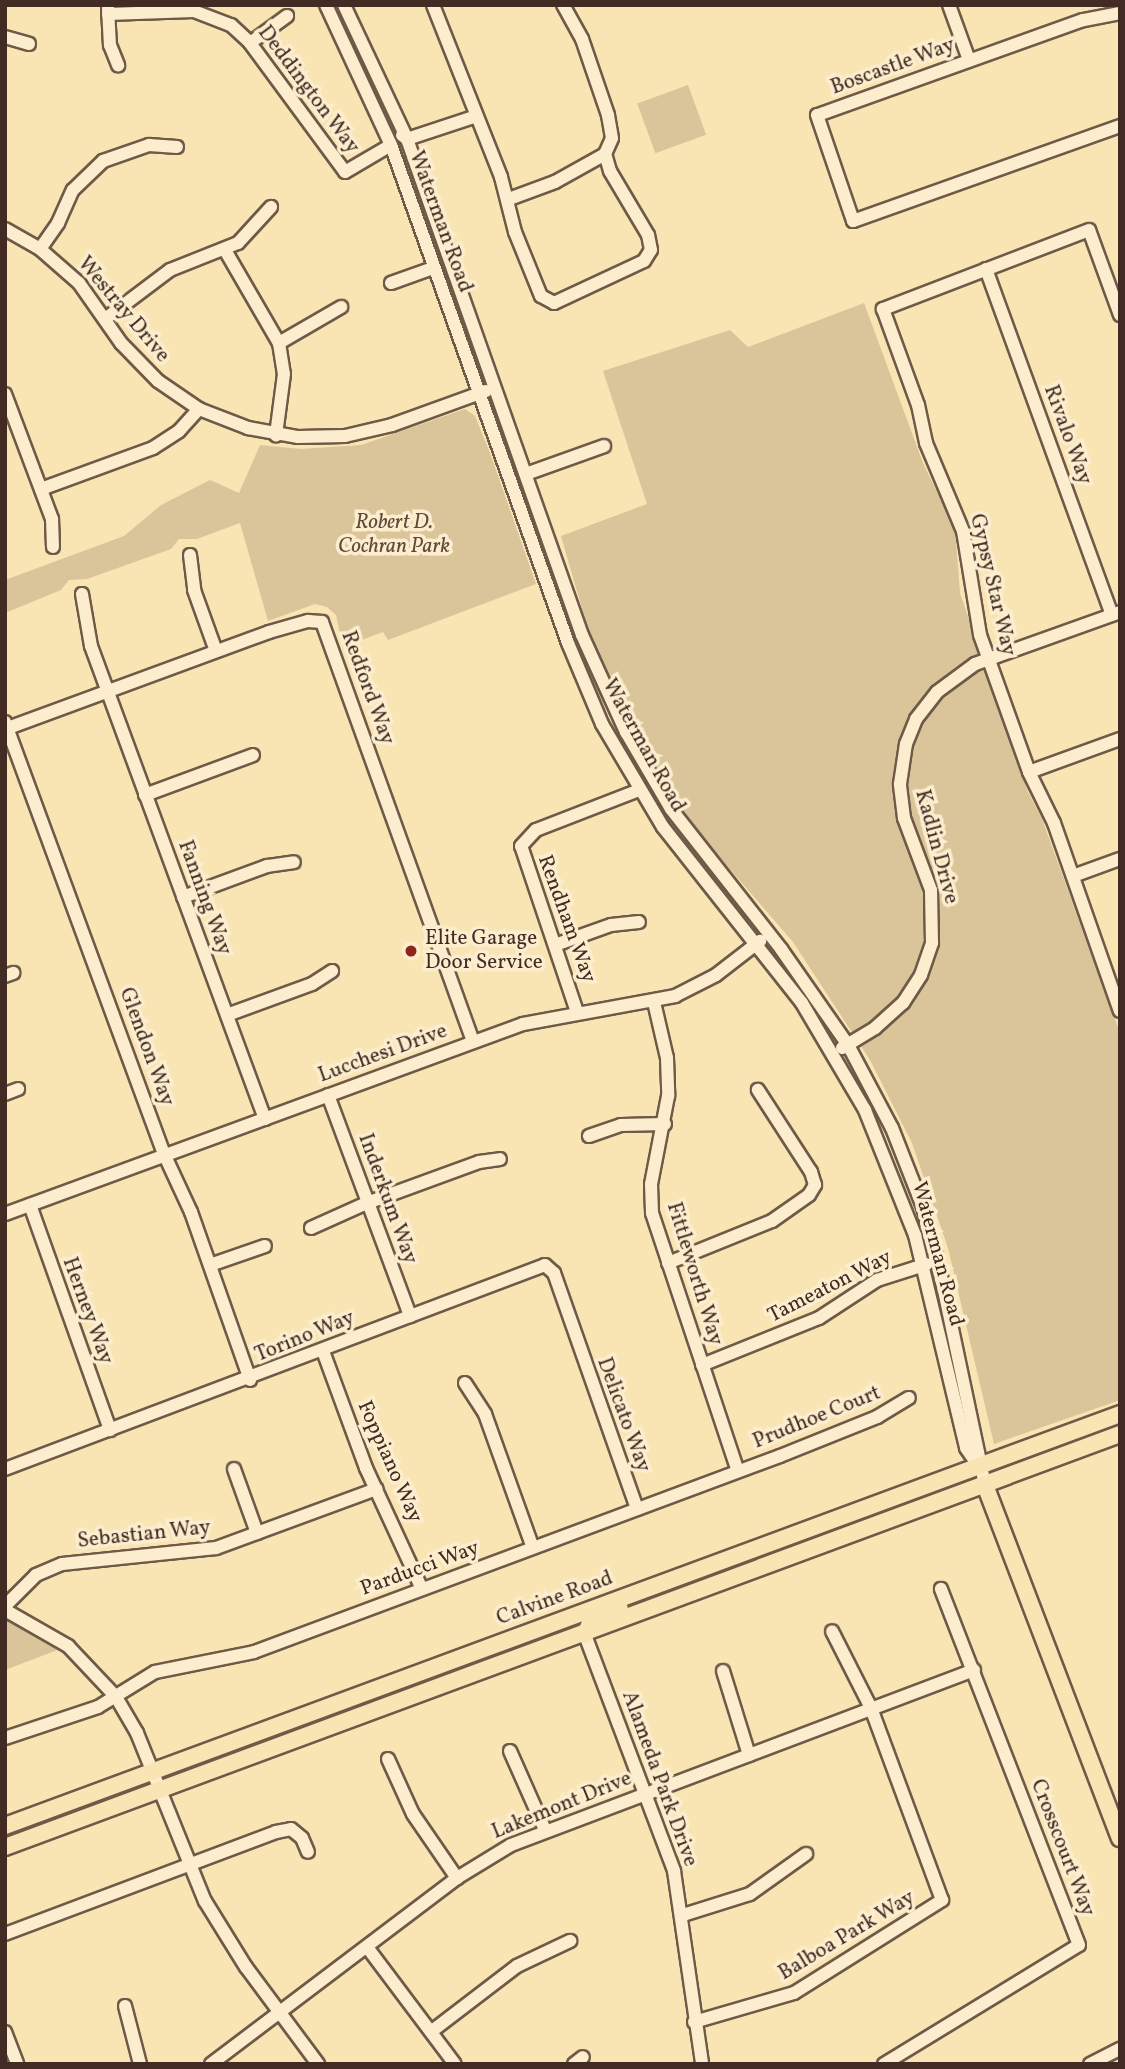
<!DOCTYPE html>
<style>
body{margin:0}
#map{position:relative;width:1125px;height:2069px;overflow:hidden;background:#f9e4b4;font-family:Vollkorn,serif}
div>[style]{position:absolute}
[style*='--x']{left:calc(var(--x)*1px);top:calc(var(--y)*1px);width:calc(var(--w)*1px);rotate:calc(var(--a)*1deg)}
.green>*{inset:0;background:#dac59b;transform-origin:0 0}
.roads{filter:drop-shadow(2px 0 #6f5947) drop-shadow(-2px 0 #6f5947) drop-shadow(0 2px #6f5947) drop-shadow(0 -2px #6f5947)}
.minor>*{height:12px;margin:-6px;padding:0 6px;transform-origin:6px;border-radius:6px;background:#fbedce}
.major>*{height:16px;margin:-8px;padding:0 8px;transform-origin:8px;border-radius:8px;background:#f9e4b4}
.dots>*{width:19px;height:19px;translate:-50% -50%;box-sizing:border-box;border:4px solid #fbedce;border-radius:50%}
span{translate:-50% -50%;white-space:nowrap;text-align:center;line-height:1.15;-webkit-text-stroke:7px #fbedce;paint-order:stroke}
.street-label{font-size:21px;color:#412b23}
.park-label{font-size:21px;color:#604a3b;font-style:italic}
.poi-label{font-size:21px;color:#412b23}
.left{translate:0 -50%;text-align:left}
.frame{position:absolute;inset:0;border:7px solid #412b23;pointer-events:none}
</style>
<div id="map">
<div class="green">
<i style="left:688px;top:85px;width:53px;height:54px;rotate:70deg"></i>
<i style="clip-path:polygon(864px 303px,923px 463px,955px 529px,960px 593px,1028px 792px,1042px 819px,1120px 1033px,1120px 1400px,994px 1444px,948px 1248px,912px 1143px,870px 1060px,793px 942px,671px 801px,596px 657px,561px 536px,647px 504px,603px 371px,730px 330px,748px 347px)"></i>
<i style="clip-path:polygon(465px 409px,475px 416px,490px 453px,536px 584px,388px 640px,383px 632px,343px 647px,336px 615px,327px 607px,315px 604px,268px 621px,240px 523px,197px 539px,179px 539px,171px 549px,87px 579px,69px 580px,61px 590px,5px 613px,5px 580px,124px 536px,161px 505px,210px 480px,239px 493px,260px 445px,301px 449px,361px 445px)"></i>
<i style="clip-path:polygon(5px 1610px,68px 1646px,5px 1670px)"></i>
</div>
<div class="roads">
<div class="minor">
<i style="--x:326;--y:5;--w:154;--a:65.1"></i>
<i style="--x:391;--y:145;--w:529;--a:70.43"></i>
<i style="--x:568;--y:643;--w:88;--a:67.2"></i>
<i style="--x:602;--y:724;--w:120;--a:59.4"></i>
<i style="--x:663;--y:827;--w:224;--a:51.7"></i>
<i style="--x:802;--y:1003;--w:124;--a:59.5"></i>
<i style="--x:865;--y:1110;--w:135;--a:68.2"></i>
<i style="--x:915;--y:1235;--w:219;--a:76.5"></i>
<i style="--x:966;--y:1448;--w:19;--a:55"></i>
<i style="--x:344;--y:5;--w:148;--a:64.8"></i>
<i style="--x:407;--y:139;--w:526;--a:70.57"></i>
<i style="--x:582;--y:635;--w:107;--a:65.6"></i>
<i style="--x:626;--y:732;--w:89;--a:59.7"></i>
<i style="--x:671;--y:809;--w:178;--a:51.8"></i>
<i style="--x:781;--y:949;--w:117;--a:55.1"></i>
<i style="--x:848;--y:1045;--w:94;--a:62.1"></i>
<i style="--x:892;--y:1128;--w:85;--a:68.6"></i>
<i style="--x:923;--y:1207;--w:57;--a:74.7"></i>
<i style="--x:938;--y:1262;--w:228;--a:78.1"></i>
<i style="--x:433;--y:5;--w:185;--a:68.4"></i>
<i style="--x:501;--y:177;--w:57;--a:75.7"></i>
<i style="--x:515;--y:232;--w:69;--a:67.9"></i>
<i style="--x:541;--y:296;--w:15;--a:28"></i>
<i style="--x:554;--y:303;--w:99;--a:-25"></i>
<i style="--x:644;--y:261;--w:13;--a:-58"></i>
<i style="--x:651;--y:250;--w:15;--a:-101"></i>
<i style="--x:648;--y:235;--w:74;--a:-120.7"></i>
<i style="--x:610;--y:171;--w:18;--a:-106"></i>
<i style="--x:605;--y:154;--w:17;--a:-66"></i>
<i style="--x:612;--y:138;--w:23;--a:-100"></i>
<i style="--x:608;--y:115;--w:80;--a:-108.9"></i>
<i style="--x:582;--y:39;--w:39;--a:-119"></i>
<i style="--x:949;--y:5;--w:59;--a:70"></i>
<i style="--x:108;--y:8;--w:37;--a:87"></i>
<i style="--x:110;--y:45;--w:22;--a:68"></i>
<i style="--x:1120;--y:13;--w:38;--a:169"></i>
<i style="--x:1083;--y:20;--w:282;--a:160.3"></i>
<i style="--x:817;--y:115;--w:112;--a:71.2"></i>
<i style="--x:853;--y:221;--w:283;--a:-19.6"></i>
<i style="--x:108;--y:14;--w:86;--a:-2"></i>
<i style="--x:194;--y:11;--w:40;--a:21"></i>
<i style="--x:231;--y:25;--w:26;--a:43"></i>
<i style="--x:250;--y:43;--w:160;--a:53.6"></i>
<i style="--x:345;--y:172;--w:53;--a:-30.4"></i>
<i style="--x:5;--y:37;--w:25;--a:16"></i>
<i style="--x:250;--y:43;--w:46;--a:-36.1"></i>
<i style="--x:402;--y:135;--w:6;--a:39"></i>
<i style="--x:407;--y:139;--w:71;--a:-18.2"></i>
<i style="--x:509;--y:199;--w:49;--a:-20.3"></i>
<i style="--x:555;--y:182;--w:57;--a:-29.2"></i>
<i style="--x:5;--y:229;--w:40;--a:29.7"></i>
<i style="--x:40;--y:249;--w:52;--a:41.1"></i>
<i style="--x:79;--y:283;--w:73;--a:55"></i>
<i style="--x:121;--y:343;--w:53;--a:45.8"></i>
<i style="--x:158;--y:381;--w:50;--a:34.3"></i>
<i style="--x:199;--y:409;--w:53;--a:21.2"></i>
<i style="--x:248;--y:428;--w:51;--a:10.2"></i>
<i style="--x:298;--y:437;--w:47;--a:-1.2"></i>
<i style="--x:345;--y:436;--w:48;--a:-13.2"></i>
<i style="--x:392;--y:425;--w:100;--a:-19.9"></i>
<i style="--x:40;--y:249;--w:32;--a:-55"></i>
<i style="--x:58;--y:223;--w:36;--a:-66"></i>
<i style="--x:73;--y:190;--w:42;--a:-44"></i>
<i style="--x:103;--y:161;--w:49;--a:-19.2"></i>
<i style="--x:149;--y:145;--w:28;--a:4"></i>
<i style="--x:225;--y:250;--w:108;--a:59.9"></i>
<i style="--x:279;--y:343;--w:31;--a:81"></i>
<i style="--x:284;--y:374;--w:62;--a:97.5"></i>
<i style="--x:986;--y:269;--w:368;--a:70"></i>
<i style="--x:391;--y:283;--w:45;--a:-19.7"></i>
<i style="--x:1120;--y:315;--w:90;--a:-110"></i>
<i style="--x:1089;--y:230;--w:221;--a:159"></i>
<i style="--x:883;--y:309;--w:102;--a:70"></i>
<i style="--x:918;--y:405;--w:39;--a:78"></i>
<i style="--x:926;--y:443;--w:95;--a:67.2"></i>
<i style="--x:963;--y:531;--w:105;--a:80.7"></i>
<i style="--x:980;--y:635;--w:145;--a:70.3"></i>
<i style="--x:1029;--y:772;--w:57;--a:63.9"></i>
<i style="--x:1054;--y:823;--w:199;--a:70.7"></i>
<i style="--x:105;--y:319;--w:81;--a:-37"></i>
<i style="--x:170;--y:270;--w:73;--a:-21.7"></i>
<i style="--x:238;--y:243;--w:49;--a:-47.5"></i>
<i style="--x:279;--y:343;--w:72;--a:-30.1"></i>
<i style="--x:5;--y:394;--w:134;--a:69.4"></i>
<i style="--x:52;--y:519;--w:28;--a:88"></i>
<i style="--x:526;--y:474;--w:83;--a:-19.7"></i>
<i style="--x:41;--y:489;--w:119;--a:-20.1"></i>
<i style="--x:153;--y:448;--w:31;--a:-33"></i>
<i style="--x:179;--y:431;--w:30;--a:-48"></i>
<i style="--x:190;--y:555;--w:35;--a:83"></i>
<i style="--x:194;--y:590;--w:65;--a:70.2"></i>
<i style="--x:82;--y:594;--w:53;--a:80.2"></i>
<i style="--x:91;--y:646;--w:504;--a:69.8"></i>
<i style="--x:5;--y:722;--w:463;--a:69.8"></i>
<i style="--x:165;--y:1156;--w:62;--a:65.1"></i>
<i style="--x:191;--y:1212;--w:178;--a:70.6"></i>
<i style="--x:8;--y:728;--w:278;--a:-20.2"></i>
<i style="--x:269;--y:632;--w:41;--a:-15.8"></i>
<i style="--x:308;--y:621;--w:14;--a:4"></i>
<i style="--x:322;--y:622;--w:446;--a:70.2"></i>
<i style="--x:1029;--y:772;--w:97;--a:-19.9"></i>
<i style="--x:145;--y:795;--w:115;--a:-20.3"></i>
<i style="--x:1073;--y:876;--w:50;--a:-19.9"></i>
<i style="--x:183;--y:897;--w:90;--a:-20.3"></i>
<i style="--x:267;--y:866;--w:27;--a:-8"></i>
<i style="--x:555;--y:945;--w:59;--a:-19.7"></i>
<i style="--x:611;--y:925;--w:28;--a:-6"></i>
<i style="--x:5;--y:976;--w:9;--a:-21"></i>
<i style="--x:654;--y:1002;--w:57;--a:76.9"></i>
<i style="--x:667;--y:1058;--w:38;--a:88"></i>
<i style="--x:668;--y:1096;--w:90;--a:100.9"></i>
<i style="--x:651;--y:1184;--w:29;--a:88"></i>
<i style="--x:652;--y:1213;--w:272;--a:71.6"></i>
<i style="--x:577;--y:1012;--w:175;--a:-108.6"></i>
<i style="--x:521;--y:846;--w:22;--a:-47"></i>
<i style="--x:536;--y:830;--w:110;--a:-21.2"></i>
<i style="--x:227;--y:1015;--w:90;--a:-20"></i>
<i style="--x:312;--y:984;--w:24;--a:-33"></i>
<i style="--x:842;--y:1048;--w:39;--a:-31"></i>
<i style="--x:875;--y:1028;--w:38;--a:-42"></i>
<i style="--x:903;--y:1003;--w:33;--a:-57"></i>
<i style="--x:921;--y:975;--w:34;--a:-71"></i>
<i style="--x:932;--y:943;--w:53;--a:-91.1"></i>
<i style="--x:931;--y:890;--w:77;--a:-110.6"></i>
<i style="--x:904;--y:818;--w:34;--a:-97"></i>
<i style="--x:900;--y:784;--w:40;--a:-81.5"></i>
<i style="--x:906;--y:744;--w:27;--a:-68"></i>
<i style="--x:916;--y:719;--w:34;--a:-52"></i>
<i style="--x:937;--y:692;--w:47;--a:-36.4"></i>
<i style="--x:975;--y:664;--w:154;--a:-19.7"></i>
<i style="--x:5;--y:1094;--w:14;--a:-21"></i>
<i style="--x:328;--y:1095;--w:236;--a:69.6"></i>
<i style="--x:589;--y:1136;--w:34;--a:-19"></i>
<i style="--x:621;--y:1125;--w:44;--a:-1.3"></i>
<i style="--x:30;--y:1205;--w:239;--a:70.4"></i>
<i style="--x:5;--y:1214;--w:552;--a:-20.14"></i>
<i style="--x:523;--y:1024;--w:155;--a:-10.4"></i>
<i style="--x:675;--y:996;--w:46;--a:-27.1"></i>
<i style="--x:716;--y:975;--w:56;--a:-37.7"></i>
<i style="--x:311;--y:1228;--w:61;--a:-24.1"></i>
<i style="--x:367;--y:1203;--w:119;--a:-20.1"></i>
<i style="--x:479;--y:1162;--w:21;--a:-8"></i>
<i style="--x:668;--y:1263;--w:112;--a:-22"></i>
<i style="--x:772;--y:1221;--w:45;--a:-35.1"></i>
<i style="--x:809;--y:1195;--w:12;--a:-59"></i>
<i style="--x:815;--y:1185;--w:14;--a:-107"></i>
<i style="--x:811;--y:1172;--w:98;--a:-122.9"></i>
<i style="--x:210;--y:1265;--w:58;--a:-19.1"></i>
<i style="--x:323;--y:1351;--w:125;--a:69.8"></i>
<i style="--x:366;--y:1468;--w:133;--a:65.2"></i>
<i style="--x:702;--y:1365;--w:126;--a:-21.9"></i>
<i style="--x:819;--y:1318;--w:69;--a:-33.2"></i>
<i style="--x:877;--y:1280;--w:52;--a:-17.7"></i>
<i style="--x:465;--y:1383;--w:37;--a:57"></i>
<i style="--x:485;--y:1414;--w:142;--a:70.3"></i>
<i style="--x:5;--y:1469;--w:577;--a:-20.7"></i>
<i style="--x:545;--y:1265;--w:12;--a:42"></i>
<i style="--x:554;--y:1273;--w:250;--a:70.6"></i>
<i style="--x:234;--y:1469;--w:68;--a:70.2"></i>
<i style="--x:5;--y:1606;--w:44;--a:-45"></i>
<i style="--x:36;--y:1575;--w:28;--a:-23"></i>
<i style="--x:62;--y:1564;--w:155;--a:-5.9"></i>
<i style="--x:216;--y:1548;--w:171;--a:-20.2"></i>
<i style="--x:5;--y:1610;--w:73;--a:29.7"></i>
<i style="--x:68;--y:1646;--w:70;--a:46.7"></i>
<i style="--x:116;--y:1697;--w:42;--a:59.7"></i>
<i style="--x:137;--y:1733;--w:181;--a:68"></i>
<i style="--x:205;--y:1901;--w:78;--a:58.2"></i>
<i style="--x:246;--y:1967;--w:121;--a:53.4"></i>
<i style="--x:585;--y:1635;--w:252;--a:69.3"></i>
<i style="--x:674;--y:1871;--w:195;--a:81.7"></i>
<i style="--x:723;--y:1671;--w:88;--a:72.8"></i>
<i style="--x:5;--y:1738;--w:98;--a:-18.4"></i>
<i style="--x:98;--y:1707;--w:67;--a:-31.6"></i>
<i style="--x:155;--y:1672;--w:101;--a:-11.4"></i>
<i style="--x:254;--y:1652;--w:561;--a:-20.44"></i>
<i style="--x:780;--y:1456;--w:105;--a:-21.9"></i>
<i style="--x:877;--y:1417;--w:37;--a:-31"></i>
<i style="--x:510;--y:1751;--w:86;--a:66.1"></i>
<i style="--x:388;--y:1759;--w:60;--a:65.6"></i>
<i style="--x:413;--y:1814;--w:78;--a:55.5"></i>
<i style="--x:683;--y:1915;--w:70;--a:-17.4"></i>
<i style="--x:750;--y:1894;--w:69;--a:-35.5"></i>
<i style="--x:5;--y:1934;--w:290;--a:-20.6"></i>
<i style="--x:276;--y:1832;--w:15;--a:-11"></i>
<i style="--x:291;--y:1829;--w:14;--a:39"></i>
<i style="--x:302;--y:1838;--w:15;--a:67"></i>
<i style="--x:367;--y:1947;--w:146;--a:53.1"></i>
<i style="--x:125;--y:2006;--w:60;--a:75.5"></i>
<i style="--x:694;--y:2022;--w:104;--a:-16.2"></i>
<i style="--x:794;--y:1993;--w:175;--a:-32.1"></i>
<i style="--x:942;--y:1900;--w:205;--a:-110.3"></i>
<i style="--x:871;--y:1708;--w:86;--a:-116.9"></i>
<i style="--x:432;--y:2031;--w:107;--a:-37.4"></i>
<i style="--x:517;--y:1966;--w:59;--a:-25.3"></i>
<i style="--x:5;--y:2032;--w:34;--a:69"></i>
<i style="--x:211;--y:2064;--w:308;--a:-37.1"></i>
<i style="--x:457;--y:1878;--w:63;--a:-31.4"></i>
<i style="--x:511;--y:1845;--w:495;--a:-20.7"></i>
<i style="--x:574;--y:2064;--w:11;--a:-38"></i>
<i style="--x:884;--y:2064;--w:228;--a:-31.4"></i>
<i style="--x:1079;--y:1945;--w:382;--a:-111.2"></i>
<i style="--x:1090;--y:2064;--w:34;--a:-27"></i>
</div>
<div class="major">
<i style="--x:985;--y:1485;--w:378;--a:69.1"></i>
<i style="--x:585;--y:1635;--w:16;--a:-68"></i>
<i style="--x:591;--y:1620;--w:31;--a:-21"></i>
<i style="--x:5;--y:1826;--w:1189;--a:-20.28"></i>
<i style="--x:5;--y:1847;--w:1189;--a:-20.32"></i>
</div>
</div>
<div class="dots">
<i style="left:411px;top:951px;background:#8f2418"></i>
</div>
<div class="street-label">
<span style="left:893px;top:67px;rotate:-20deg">Boscastle Way</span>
<span style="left:308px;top:90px;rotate:53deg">Deddington Way</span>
<span style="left:440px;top:222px;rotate:70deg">Waterman Road</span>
<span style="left:123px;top:310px;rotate:50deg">Westray Drive</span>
<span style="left:1067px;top:435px;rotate:70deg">Rivalo Way</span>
<span style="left:992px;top:585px;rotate:77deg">Gypsy Star Way</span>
<span style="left:367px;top:688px;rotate:70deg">Redford Way</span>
<span style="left:643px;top:746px;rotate:61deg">Waterman Road</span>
<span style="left:936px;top:847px;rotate:75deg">Kadlin Drive</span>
<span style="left:204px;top:898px;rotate:70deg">Fanning Way</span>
<span style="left:566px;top:919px;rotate:70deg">Rendham Way</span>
<span style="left:146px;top:1047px;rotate:70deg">Glendon Way</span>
<span style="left:383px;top:1054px;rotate:-20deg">Lucchesi Drive</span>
<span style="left:387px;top:1199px;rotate:70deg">Inderkum Way</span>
<span style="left:937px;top:1254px;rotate:75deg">Waterman Road</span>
<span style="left:694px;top:1274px;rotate:73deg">Fittleworth Way</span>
<span style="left:830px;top:1287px;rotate:-27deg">Tameaton Way</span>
<span style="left:87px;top:1311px;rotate:70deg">Herney Way</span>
<span style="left:305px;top:1337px;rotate:-22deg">Torino Way</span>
<span style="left:623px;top:1415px;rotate:70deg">Delicato Way</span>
<span style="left:817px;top:1418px;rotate:-22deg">Prudhoe Court</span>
<span style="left:389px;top:1462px;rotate:66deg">Foppiano Way</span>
<span style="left:144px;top:1535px;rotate:-6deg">Sebastian Way</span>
<span style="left:420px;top:1569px;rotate:-20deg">Parducci Way</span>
<span style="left:555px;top:1599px;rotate:-20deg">Calvine Road</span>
<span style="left:659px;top:1779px;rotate:70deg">Alameda Park Drive</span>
<span style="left:562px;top:1806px;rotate:-22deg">Lakemont Drive</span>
<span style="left:1062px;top:1848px;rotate:69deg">Crosscourt Way</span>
<span style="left:847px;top:1936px;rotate:-31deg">Balboa Park Way</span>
</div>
<div class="park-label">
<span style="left:394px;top:535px">Robert D.<br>Cochran Park</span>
</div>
<div class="poi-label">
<span class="left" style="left:425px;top:951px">Elite Garage<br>Door Service</span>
</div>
<div class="frame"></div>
</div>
